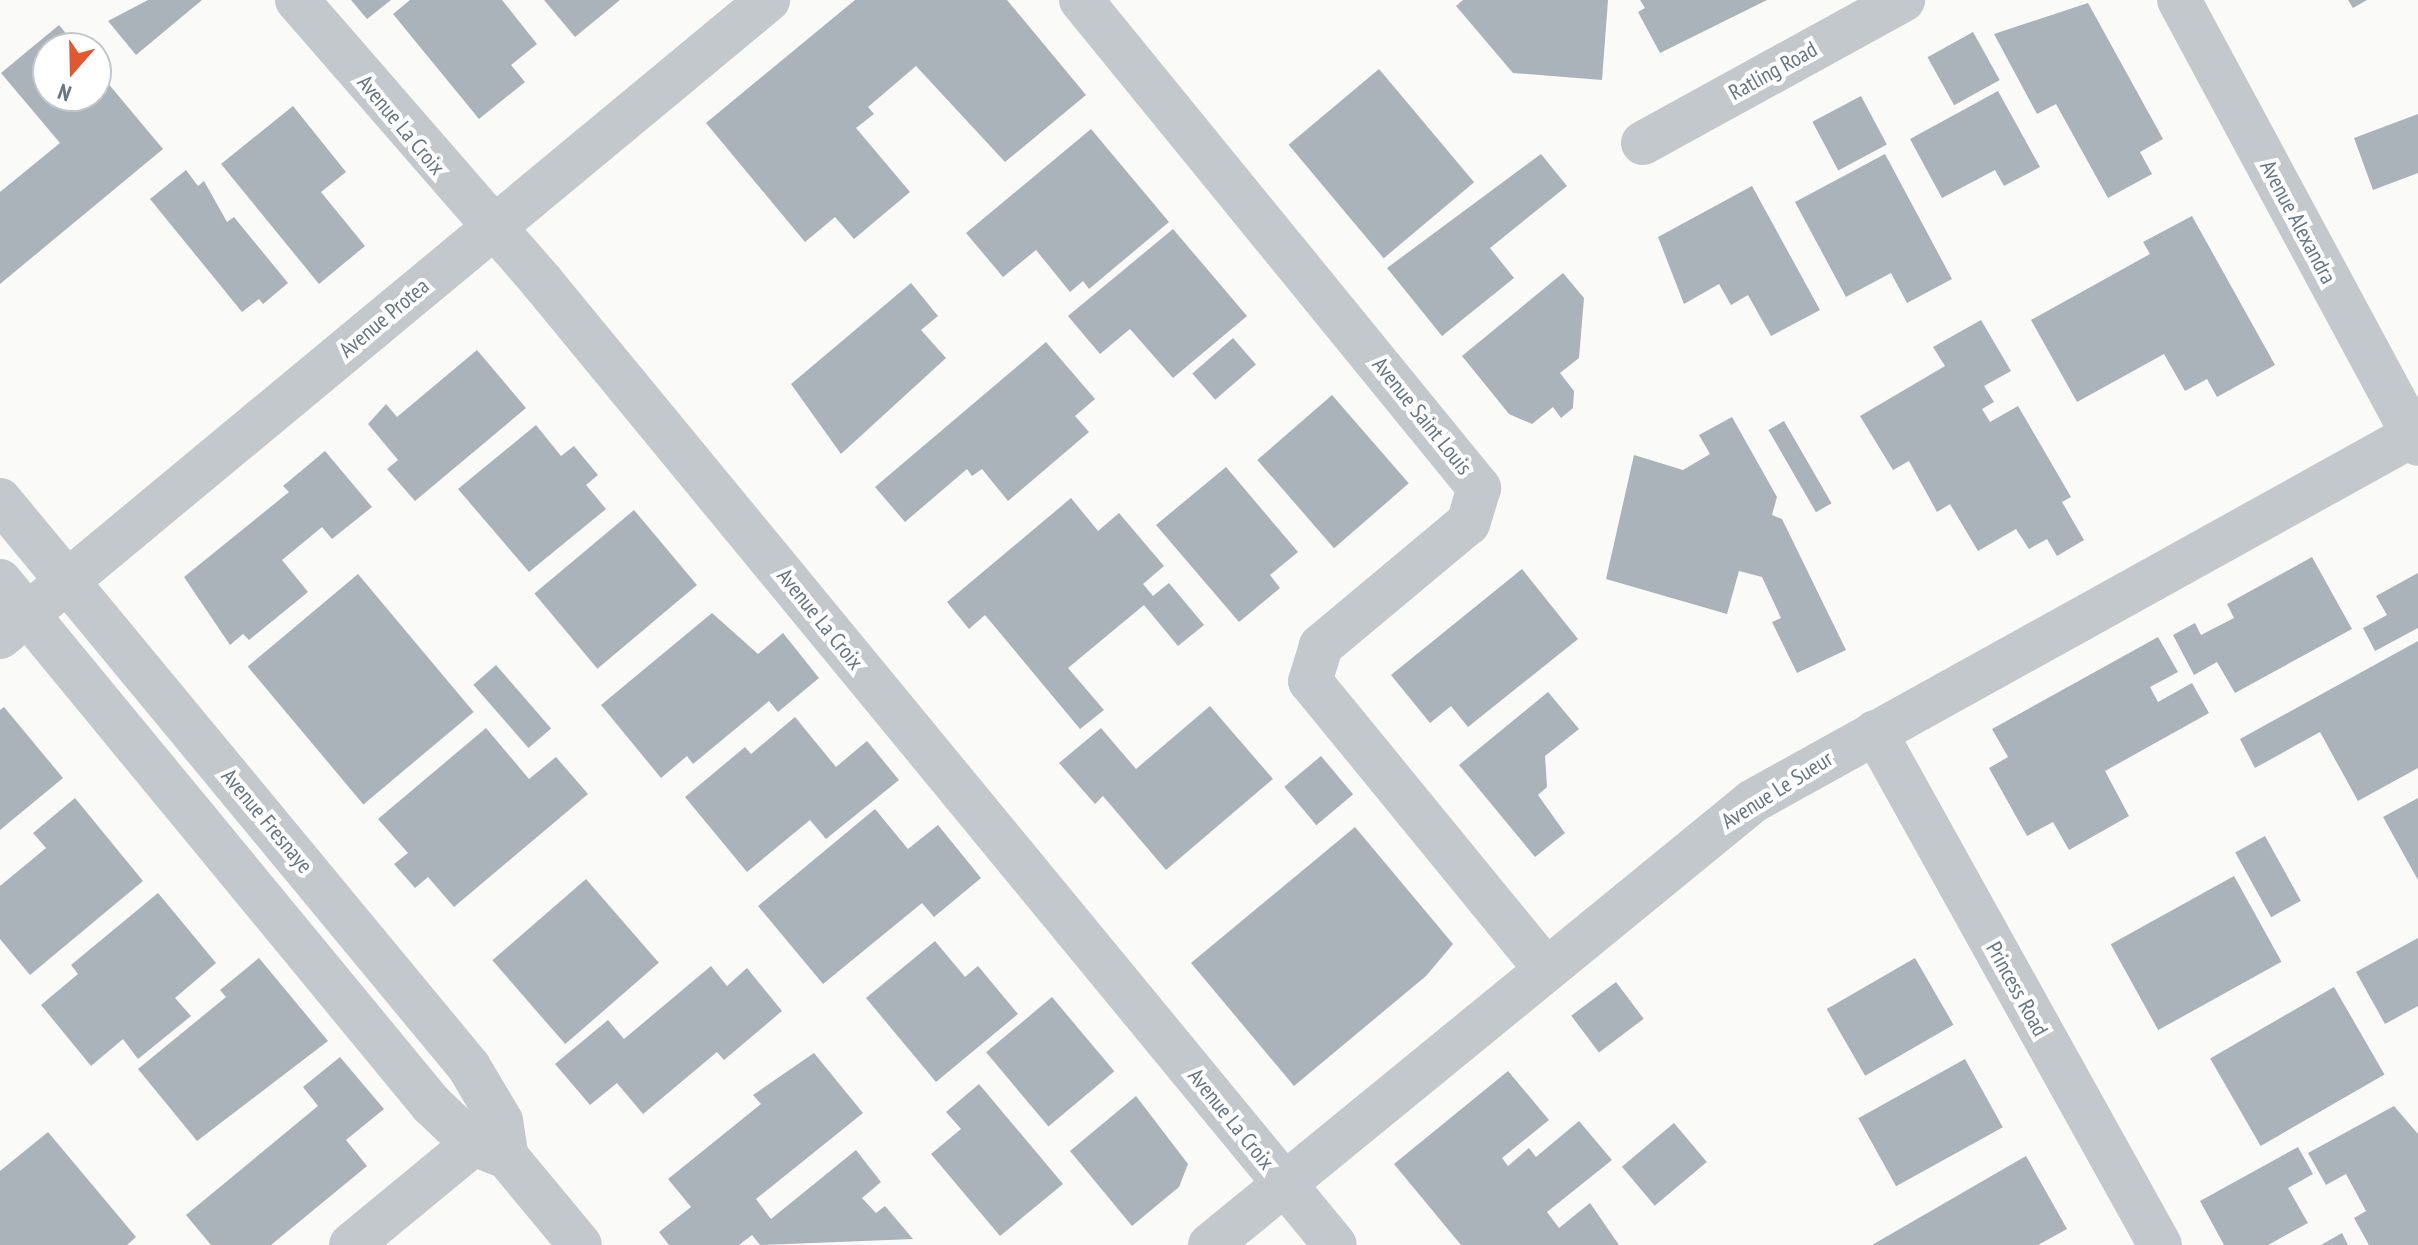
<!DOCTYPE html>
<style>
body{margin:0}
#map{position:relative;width:2418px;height:1245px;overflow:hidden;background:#fafaf8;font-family:"PT Sans Narrow",sans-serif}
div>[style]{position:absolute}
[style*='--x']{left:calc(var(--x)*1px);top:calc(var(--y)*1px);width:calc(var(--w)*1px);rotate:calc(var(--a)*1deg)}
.building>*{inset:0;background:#aab3b9;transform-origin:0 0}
.street>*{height:44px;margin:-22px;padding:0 22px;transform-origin:22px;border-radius:22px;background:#c3c8cc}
span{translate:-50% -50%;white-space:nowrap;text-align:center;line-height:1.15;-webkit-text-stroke:8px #fff;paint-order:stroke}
.street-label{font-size:22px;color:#657683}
.north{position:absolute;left:32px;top:32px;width:80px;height:80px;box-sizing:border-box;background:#fff;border:2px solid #c1c8cd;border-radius:50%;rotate:200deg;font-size:22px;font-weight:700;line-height:32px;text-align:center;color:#657683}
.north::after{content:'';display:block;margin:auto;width:28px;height:36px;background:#e4572e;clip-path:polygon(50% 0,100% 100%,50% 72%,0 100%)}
</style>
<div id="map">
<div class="building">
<i style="clip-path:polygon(148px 0,202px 0,136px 55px,108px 21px)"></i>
<i style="clip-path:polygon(351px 0,391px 0,367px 19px)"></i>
<i style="clip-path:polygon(410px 0,502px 0,537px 44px,511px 65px,525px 82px,479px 119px,393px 14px)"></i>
<i style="clip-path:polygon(544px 0,620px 0,575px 37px)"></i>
<i style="clip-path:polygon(855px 0,1007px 0,1086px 95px,1005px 162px,916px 66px,868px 107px,874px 114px,856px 128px,910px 192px,854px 239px,835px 217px,805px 242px,706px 123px)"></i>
<i style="clip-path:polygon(1463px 0,1608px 0,1602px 80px,1513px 73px,1456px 6px)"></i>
<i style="clip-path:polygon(1640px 0,1767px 0,1660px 53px,1638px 12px,1645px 8px)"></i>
<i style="clip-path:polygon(2348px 0,2367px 0,2353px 8px)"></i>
<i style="clip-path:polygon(2088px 3px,2163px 139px,2140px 152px,2152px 174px,2108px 198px,2056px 104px,2037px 114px,1994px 34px)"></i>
<i style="clip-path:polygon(59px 25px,78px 48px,48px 48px,48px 96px,96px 96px,96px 69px,163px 149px,0 284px,0 192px,60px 143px,1px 73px)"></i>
<i style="left:1973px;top:32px;width:55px;height:52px;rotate:61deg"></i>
<i style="left:1379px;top:69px;width:148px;height:118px;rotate:50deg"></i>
<i style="clip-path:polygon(1998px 91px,2040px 167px,2004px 186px,1995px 170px,1942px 198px,1910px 139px)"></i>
<i style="left:1861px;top:96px;width:55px;height:55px;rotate:62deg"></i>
<i style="clip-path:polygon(293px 106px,346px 172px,321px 192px,365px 246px,319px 284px,221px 164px)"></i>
<i style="clip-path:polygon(2418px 114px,2418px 173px,2373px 190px,2354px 138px)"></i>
<i style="clip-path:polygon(1091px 129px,1169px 222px,1089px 289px,1083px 281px,1070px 292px,1036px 250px,1003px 277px,966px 233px)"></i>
<i style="clip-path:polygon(1541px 154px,1567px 186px,1490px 248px,1514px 278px,1442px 336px,1387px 268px)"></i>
<i style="clip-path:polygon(1885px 154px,1952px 279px,1907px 303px,1891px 273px,1846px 297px,1795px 202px)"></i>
<i style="clip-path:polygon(186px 170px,198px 186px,204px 181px,227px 222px,234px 217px,288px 283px,263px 304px,259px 299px,242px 312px,150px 199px)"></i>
<i style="clip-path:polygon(1752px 186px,1820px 310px,1771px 336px,1748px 295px,1731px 305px,1719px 284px,1684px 304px,1658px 237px)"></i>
<i style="clip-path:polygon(2192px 216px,2275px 365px,2217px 397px,2207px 379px,2185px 391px,2164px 354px,2077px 402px,2031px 320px,2150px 254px,2143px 242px)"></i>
<i style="clip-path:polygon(1173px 229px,1247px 316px,1173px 378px,1130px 329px,1100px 354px,1068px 316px)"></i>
<i style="clip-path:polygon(1563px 273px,1584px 298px,1579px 358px,1560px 373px,1574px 391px,1573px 408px,1561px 418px,1553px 407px,1532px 424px,1509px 414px,1462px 356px)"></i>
<i style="clip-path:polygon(911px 283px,938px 316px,921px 330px,946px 358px,841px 454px,791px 384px)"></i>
<i style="clip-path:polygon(1981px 320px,2011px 371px,1984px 386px,1994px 402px,1982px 409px,1990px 422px,2018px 406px,2071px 497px,2062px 502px,2084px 540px,2057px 556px,2047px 539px,2029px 549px,2016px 529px,1978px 551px,1950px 504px,1937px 512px,1909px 461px,1893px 470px,1860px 416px,1945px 366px,1933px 347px)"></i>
<i style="left:1233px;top:338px;width:35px;height:54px;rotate:49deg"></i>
<i style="clip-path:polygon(1046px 342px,1095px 399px,1075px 416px,1089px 432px,1008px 501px,982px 469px,972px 476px,967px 469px,905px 522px,875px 487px)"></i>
<i style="clip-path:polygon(477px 350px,526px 408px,415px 501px,387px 469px,398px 460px,368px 424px,386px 404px,397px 417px)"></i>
<i style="left:1332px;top:395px;width:117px;height:99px;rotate:49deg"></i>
<i style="clip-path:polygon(1732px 417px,1777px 497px,1772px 515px,1782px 519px,1846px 650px,1797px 673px,1772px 622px,1781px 618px,1762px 577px,1739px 571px,1727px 614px,1606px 579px,1634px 455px,1683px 470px,1710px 454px,1699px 435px)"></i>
<i style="left:1784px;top:421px;width:95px;height:18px;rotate:60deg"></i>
<i style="clip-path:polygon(536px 425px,561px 456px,574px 446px,598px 475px,586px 485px,606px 509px,529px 572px,458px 489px)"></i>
<i style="clip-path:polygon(325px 451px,372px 507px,332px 539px,322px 527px,282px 560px,308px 592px,249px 640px,243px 634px,230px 645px,184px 577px,289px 492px,283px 486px)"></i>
<i style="clip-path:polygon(1226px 467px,1298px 552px,1270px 575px,1280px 588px,1239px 622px,1156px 525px)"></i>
<i style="clip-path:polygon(1071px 498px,1098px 531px,1119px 513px,1164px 566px,1143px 584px,1153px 596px,1169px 583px,1204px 625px,1178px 646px,1144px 605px,1068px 668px,1104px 710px,1080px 729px,985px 615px,969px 629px,947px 602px)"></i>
<i style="left:634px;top:510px;width:98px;height:130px;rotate:50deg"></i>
<i style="clip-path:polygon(2312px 557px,2352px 629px,2235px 693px,2217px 662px,2194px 675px,2173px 635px,2195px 623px,2201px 635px,2234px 618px,2227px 604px)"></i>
<i style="clip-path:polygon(1522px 569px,1578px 639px,1468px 727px,1451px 706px,1430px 723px,1391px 675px)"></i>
<i style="clip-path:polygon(2418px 573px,2418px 628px,2375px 651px,2363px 628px,2387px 615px,2376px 596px)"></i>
<i style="left:358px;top:574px;width:180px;height:144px;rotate:50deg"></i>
<i style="clip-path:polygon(712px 613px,758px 654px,783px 633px,819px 678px,778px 712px,769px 701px,693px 764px,687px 756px,661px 778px,601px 705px)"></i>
<i style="clip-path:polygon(2158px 637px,2178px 672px,2150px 687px,2158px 702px,2192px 683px,2209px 713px,2105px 771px,2129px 816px,2069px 850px,2053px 822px,2027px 836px,1989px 768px,2008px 757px,1992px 729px)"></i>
<i style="clip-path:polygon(2418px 641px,2418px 768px,2358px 801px,2320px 732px,2255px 768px,2240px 739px)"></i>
<i style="left:496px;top:665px;width:84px;height:30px;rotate:49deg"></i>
<i style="clip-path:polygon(1548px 692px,1579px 729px,1545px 756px,1547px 787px,1538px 795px,1565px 833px,1535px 857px,1459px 765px)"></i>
<i style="clip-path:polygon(1210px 706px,1273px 779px,1166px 870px,1103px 796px,1095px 804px,1059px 763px,1101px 728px,1136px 769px)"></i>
<i style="clip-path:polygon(4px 707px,63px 778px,0 830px,0 710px)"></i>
<i style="clip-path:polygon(795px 717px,836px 767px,867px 741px,899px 780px,826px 839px,810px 820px,747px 872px,685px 797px,745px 747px,751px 754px)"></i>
<i style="clip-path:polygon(486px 728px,529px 779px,556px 757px,588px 794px,454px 907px,428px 877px,415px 888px,394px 864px,408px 853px,378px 819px)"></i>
<i style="left:1321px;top:756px;width:50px;height:48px;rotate:50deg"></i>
<i style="clip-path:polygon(75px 798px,143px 881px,30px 975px,0 939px,0 886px,46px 848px,33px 833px)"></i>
<i style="clip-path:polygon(2418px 798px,2418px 880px,2383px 817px)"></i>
<i style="clip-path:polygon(875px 809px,908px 849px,938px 825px,981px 878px,934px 917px,922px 903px,823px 984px,758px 906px)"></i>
<i style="clip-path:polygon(1355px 827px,1453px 944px,1426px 976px,1294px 1086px,1191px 963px)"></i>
<i style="left:2265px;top:836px;width:74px;height:34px;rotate:61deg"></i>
<i style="left:2234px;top:876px;width:98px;height:141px;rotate:61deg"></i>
<i style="left:586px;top:879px;width:111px;height:124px;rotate:49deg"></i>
<i style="clip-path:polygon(158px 893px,216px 963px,175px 998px,191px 1016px,138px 1059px,123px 1039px,91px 1066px,41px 1005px,78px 974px,71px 965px)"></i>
<i style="clip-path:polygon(2418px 938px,2418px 1006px,2385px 1024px,2356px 972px)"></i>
<i style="clip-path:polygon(935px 941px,965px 977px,978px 966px,1018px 1014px,936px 1082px,866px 998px)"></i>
<i style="clip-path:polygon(259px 958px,328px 1041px,197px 1141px,138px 1069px,226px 997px,220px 990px)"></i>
<i style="left:1915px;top:958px;width:77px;height:102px;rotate:60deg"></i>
<i style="clip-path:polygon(711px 966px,727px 986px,747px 968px,782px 1011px,724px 1060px,717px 1052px,643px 1114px,617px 1083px,590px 1105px,555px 1064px,608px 1020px,624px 1039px)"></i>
<i style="left:1616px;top:982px;width:46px;height:56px;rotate:53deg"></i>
<i style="left:2334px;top:987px;width:101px;height:143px;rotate:60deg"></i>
<i style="left:1052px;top:997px;width:97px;height:86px;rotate:50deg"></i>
<i style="clip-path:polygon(814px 1053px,863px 1113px,756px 1199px,771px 1219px,856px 1150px,881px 1182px,862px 1198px,876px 1213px,885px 1206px,913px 1239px,760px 1245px,752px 1235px,739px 1245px,669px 1245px,659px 1232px,691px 1207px,668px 1179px,761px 1104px,753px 1095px)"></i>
<i style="clip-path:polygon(340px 1057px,384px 1109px,346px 1140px,367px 1166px,271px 1245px,211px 1245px,186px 1215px,318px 1106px,303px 1087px)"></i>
<i style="left:1965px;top:1059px;width:78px;height:122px;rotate:61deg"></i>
<i style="clip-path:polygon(1508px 1071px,1549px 1120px,1502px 1158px,1508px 1166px,1529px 1148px,1536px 1157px,1579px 1121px,1612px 1160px,1547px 1212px,1559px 1228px,1590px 1203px,1619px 1245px,1461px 1245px,1394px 1164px)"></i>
<i style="clip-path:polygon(979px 1084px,1063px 1184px,1000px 1236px,931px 1154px,961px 1129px,946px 1112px)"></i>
<i style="clip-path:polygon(1136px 1096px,1188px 1164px,1179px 1187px,1132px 1226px,1070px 1151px)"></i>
<i style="clip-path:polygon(2394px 1106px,2418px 1134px,2418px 1245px,2369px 1245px,2354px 1218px,2366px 1211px,2346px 1174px,2326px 1185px,2308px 1153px)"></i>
<i style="left:1674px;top:1123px;width:51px;height:68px;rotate:50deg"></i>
<i style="clip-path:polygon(48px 1132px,136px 1237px,127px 1245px,0 1245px,0 1171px)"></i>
<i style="clip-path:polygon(2298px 1147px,2313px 1174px,2288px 1188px,2308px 1223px,2268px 1245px,2224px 1245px,2200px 1201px)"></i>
<i style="clip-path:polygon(2026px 1156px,2067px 1229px,2038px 1245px,1872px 1245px)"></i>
<i style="clip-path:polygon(2342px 1233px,2348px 1245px,2321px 1245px)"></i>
</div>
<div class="street">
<i style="--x:297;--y:0;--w:374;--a:49"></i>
<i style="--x:542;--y:282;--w:1247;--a:50.53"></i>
<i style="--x:1081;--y:0;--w:630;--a:50.8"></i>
<i style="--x:1479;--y:488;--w:37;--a:107"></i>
<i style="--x:1468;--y:523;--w:192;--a:140.1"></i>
<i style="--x:1321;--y:646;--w:37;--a:107"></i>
<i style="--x:1310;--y:681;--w:370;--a:50.7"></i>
<i style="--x:2179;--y:0;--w:504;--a:61.71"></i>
<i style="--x:1643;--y:143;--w:297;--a:-28.8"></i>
<i style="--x:0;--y:500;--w:736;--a:50.4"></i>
<i style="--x:469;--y:1067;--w:63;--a:59.3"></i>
<i style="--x:501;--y:1121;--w:36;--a:81"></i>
<i style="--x:0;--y:581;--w:678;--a:50.51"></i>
<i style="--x:431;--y:1104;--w:58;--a:43.6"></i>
<i style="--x:473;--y:1144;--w:36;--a:21"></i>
<i style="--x:507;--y:1157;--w:114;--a:50.3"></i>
<i style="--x:0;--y:637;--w:998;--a:-39.67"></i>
<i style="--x:1875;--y:732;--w:587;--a:60.95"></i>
<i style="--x:351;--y:1245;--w:185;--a:-39.5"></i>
<i style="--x:1210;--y:1245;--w:701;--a:-39.27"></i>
<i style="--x:1753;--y:801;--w:755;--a:-29.01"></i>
</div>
<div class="street-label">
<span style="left:1773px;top:71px;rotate:-29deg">Ratling Road</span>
<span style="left:401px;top:125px;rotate:50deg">Avenue La Croix</span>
<span style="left:2298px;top:222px;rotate:62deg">Avenue Alexandra</span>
<span style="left:384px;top:318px;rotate:-40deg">Avenue Protea</span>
<span style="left:1422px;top:416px;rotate:51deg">Avenue Saint Louis</span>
<span style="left:820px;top:619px;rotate:51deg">Avenue La Croix</span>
<span style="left:1777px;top:790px;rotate:-32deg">Avenue Le Sueur</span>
<span style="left:267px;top:821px;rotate:50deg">Avenue Fresnaye</span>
<span style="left:2017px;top:989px;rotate:61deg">Princess Road</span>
<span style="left:1231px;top:1119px;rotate:51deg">Avenue La Croix</span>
</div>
<div class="north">N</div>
</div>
